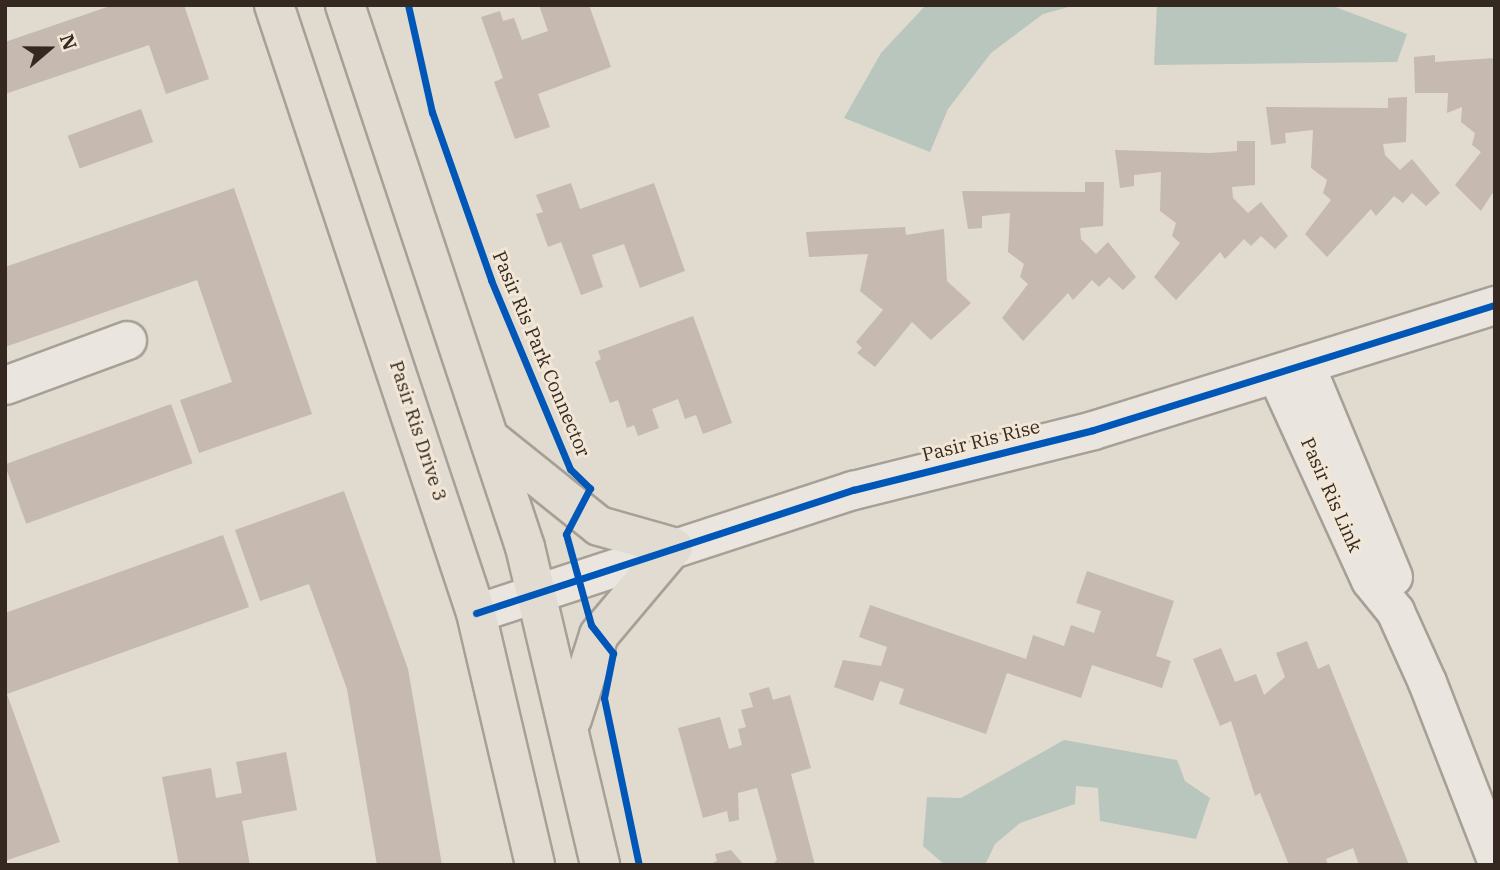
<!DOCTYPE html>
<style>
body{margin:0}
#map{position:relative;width:1500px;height:870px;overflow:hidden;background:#e1dacf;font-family:"IBM Plex Serif",serif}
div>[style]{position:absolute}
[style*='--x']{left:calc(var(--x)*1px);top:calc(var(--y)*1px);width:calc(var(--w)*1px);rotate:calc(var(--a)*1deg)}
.water>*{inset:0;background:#b9c6bd}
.building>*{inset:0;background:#c5b9b0;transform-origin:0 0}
.roads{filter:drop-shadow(2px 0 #a7a097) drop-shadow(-2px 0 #a7a097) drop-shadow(0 2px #a7a097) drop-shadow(0 -2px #a7a097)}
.minor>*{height:37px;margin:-18.5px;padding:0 18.5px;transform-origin:18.5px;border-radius:18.5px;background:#eae6df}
.major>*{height:38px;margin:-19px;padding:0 19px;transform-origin:19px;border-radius:19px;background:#e1dbd2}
.cycleway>*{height:7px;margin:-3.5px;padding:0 3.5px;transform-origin:3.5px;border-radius:3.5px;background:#0057b8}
span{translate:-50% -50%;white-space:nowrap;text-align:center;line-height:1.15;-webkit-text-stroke:6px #f2e7d6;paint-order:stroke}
.street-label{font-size:19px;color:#352820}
.frame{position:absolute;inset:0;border:7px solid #352820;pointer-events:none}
.north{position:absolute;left:14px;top:14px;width:70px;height:70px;-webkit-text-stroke:5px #f2e7d6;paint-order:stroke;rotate:70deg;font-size:19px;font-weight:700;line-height:28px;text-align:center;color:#352820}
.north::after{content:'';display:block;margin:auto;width:24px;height:32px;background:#352820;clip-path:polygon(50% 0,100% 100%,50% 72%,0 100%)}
</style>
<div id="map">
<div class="water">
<i style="clip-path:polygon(926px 5px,1076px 5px,1043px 14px,991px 53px,948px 109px,930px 152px,844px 118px,881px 53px)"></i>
<i style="clip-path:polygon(1157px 5px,1330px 5px,1407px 34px,1397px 62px,1154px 65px)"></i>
<i style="clip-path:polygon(1064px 740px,1177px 760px,1185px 781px,1210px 798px,1196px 839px,1100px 821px,1098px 788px,1076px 786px,1075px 804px,1020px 823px,995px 844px,985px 865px,945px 865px,923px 846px,927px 797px,961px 798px)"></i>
</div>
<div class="building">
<i style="clip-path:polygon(113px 5px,184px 5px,209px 79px,166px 94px,149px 45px,5px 94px,5px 42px)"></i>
<i style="clip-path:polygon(539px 5px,589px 5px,611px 67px,538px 94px,550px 127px,515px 139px,494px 82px,503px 78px,481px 17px,500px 11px,503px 21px,514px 18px,522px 40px,548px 31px)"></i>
<i style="clip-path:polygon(1435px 55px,1435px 62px,1495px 58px,1495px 189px,1481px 211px,1455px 185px,1481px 152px,1472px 145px,1475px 133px,1461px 122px,1462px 107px,1447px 113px,1448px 93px,1415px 93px,1414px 57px)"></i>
<i style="clip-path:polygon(1407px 97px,1406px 142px,1383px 144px,1385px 155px,1400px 170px,1412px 159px,1440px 193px,1426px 206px,1412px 193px,1403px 203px,1394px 196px,1376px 216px,1371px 209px,1327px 257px,1305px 234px,1331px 200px,1323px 193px,1327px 180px,1311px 168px,1313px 130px,1285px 133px,1286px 143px,1271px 145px,1266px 107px,1388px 108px,1388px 98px)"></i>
<i style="left:141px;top:109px;width:35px;height:78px;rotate:70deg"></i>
<i style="clip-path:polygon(1237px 141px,1255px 141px,1255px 185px,1232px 187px,1233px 198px,1248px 213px,1261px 202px,1288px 236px,1275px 249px,1261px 236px,1251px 246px,1244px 239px,1225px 259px,1220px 252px,1176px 300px,1154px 277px,1180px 243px,1172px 236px,1176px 223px,1160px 211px,1161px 172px,1134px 175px,1134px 186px,1120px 188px,1115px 150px,1210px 153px,1237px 151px)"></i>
<i style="clip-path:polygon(1085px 182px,1104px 182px,1103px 226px,1080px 228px,1081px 239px,1096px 254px,1108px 242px,1136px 277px,1123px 290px,1109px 277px,1099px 287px,1092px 280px,1073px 300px,1068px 293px,1023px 341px,1002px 318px,1028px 284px,1020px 277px,1024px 264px,1008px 252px,1010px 213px,982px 216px,982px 228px,968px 229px,962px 191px,1085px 192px)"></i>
<i style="clip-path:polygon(571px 183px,580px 209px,654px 183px,685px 271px,640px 288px,624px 244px,592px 255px,603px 287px,581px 295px,561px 242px,548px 247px,536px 214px,543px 212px,536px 195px)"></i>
<i style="clip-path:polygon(234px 188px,312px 414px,199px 453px,180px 400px,232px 382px,197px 280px,5px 347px,5px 267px)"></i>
<i style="clip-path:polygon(905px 227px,906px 235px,944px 229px,947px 281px,971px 303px,931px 340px,912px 322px,875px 367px,857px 353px,862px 348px,856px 342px,883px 310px,860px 291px,868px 254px,809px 257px,806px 232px)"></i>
<i style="clip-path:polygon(693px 316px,732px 423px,703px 434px,696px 415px,685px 419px,678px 399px,652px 409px,659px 428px,638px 436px,634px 425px,627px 428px,618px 400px,610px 403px,595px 362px,601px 359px,598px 351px)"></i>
<i style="left:171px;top:404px;width:63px;height:177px;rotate:70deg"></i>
<i style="clip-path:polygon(344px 491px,408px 669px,442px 865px,377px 865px,347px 689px,309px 584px,260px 601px,235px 530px)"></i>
<i style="clip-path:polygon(223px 535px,249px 607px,7px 694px,60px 842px,5px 861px,5px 613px)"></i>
<i style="clip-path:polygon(1087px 571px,1174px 601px,1156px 656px,1171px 661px,1162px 688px,1092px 665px,1081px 698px,1007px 673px,986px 734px,899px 704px,904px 689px,880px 681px,873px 701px,834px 687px,843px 660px,881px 666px,887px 647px,859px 637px,870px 605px,1026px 659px,1033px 635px,1064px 646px,1071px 625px,1094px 633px,1101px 611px,1076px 603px)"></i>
<i style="clip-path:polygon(1307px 641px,1318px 669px,1329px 664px,1409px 865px,1359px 865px,1353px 848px,1326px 859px,1328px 865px,1289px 865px,1260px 793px,1255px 796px,1231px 721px,1220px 726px,1193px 659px,1221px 648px,1235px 682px,1256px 674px,1264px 695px,1285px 677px,1276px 653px)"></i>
<i style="clip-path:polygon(769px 687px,773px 700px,790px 695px,811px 768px,791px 774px,815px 865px,772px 865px,777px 860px,757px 788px,738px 793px,739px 820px,729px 822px,727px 811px,703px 818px,678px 728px,720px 717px,729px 749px,742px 745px,738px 729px,746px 727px,741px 710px,753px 707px,749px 693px)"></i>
<i style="clip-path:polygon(286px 752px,297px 810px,242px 821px,250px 865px,179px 865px,162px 777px,211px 768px,216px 798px,242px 793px,236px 762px)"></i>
<i style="clip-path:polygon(731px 850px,744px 865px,708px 865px,717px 861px,715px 854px)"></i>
</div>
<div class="roads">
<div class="minor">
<i style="--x:1305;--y:364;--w:230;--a:67.5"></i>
<i style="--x:1276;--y:374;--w:226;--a:65.5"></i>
<i style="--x:1370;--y:580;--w:40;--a:51"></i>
<i style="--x:1395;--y:611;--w:78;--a:65.7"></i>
<i style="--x:1427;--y:682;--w:188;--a:68.8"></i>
<i style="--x:5;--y:385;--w:130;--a:-20.2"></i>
<i style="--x:476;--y:613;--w:397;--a:-18.1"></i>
<i style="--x:853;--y:490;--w:247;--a:-14"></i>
<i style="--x:1093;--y:430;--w:421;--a:-17.3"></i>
</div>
<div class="major">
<i style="--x:274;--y:5;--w:641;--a:71.62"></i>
<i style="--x:476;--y:613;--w:259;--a:76.8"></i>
<i style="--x:345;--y:5;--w:571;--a:71.63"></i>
<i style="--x:525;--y:547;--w:327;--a:76.7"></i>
<i style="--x:494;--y:442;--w:134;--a:38.7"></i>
<i style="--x:599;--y:526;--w:77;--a:15.8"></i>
<i style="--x:673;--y:547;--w:115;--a:130.1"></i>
<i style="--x:599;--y:635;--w:88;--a:107.8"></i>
</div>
</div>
<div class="cycleway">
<i style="--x:408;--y:5;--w:110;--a:77.4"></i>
<i style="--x:432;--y:112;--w:178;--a:70.6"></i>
<i style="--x:491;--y:280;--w:205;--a:67.3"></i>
<i style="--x:570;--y:469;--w:28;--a:44"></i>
<i style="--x:590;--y:488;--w:52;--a:117.6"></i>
<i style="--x:566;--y:534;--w:94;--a:74.6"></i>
<i style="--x:591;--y:625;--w:36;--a:52"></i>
<i style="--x:613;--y:653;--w:46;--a:101.3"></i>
<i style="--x:604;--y:698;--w:171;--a:78.2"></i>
<i style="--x:476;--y:613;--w:397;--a:-18.1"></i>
<i style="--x:853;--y:490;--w:247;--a:-14"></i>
<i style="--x:1093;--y:430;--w:421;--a:-17.3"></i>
</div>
<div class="street-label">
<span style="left:541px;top:354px;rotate:67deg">Pasir Ris Park Connector</span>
<span style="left:418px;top:431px;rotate:72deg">Pasir Ris Drive 3</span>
<span style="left:981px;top:441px;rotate:-14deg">Pasir Ris Rise</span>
<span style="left:1331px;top:495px;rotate:66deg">Pasir Ris Link</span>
</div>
<div class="frame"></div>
<div class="north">N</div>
</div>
